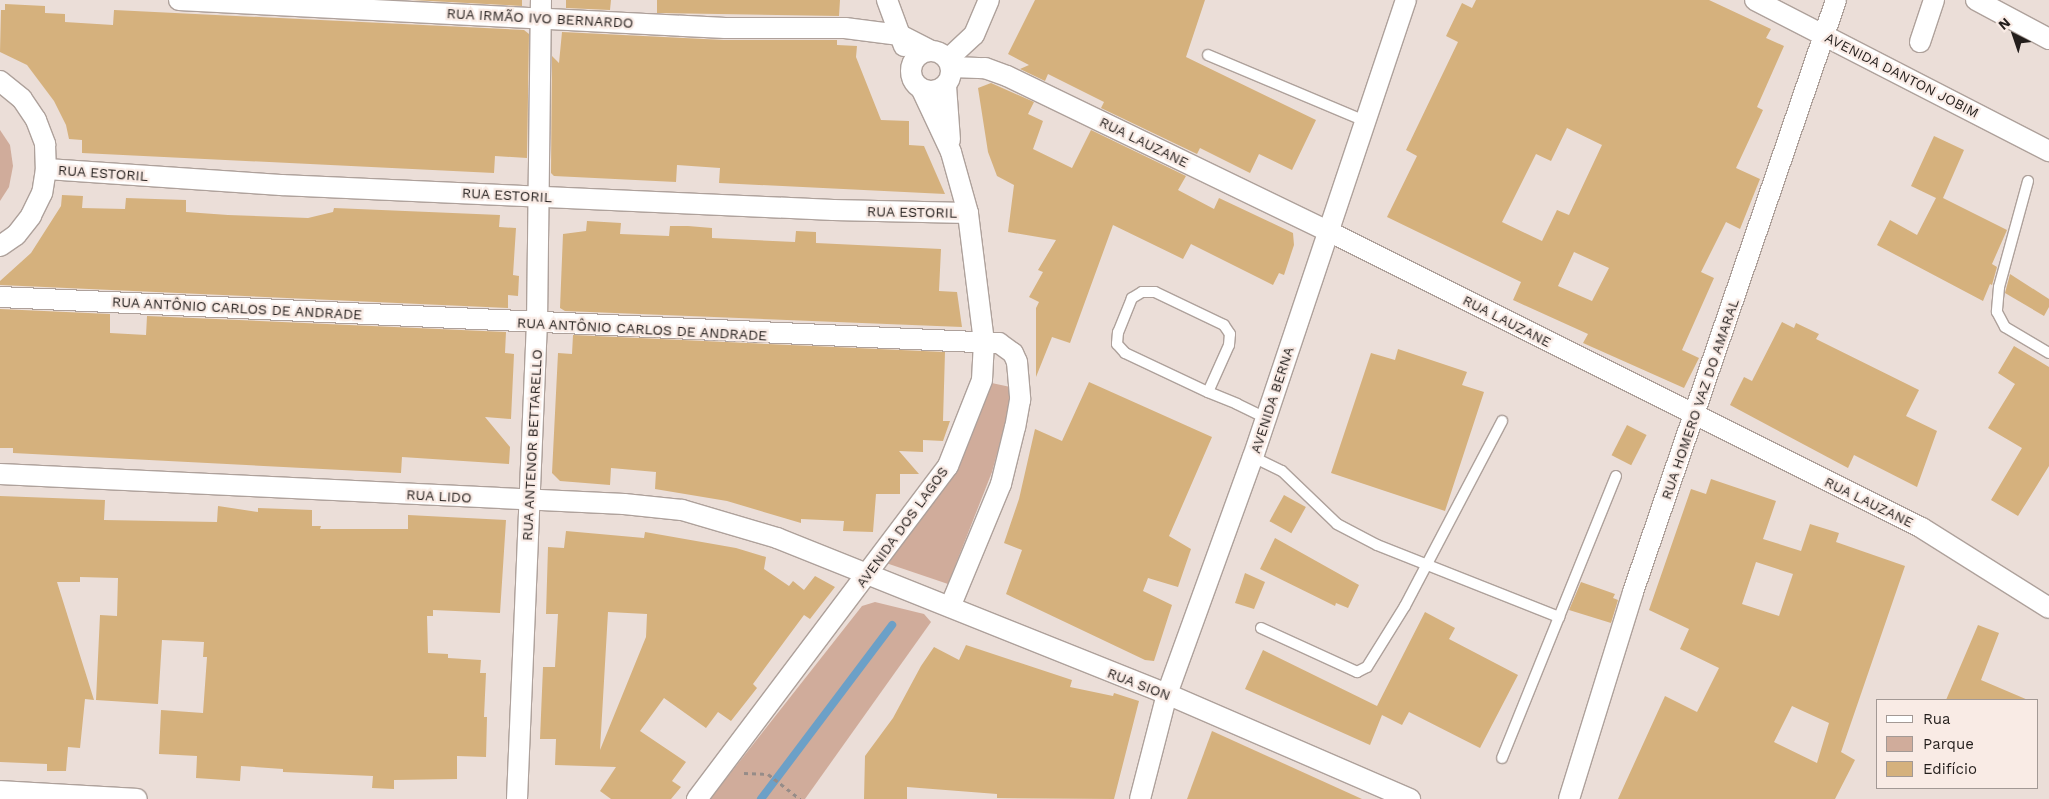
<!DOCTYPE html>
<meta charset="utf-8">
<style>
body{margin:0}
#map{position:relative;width:2049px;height:799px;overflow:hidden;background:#ebded8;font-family:"Work Sans",sans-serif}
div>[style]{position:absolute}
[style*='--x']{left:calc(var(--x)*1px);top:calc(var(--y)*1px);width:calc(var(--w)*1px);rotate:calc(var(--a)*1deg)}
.green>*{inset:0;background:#d0ac9b}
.stream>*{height:8px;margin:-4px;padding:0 4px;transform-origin:4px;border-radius:4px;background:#6ca0c7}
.building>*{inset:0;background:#d5b17d;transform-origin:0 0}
.path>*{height:3px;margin-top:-1.5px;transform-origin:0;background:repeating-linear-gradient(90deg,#968c88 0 4px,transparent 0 8px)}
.roads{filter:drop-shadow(1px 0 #aea19b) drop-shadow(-1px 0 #aea19b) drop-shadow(0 1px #aea19b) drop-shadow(0 -1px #aea19b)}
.service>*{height:10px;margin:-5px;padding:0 5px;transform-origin:5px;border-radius:5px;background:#fff}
.minor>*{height:20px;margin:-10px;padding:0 10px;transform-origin:10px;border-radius:10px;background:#fff}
.minor>.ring{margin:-10px;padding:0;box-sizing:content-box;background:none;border:20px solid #fff;border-radius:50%}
span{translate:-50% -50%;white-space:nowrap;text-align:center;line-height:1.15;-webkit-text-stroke:4.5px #f9ebe5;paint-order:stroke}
.street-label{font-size:14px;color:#231e1c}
.legend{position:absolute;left:1876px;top:699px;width:162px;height:90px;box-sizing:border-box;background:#f9ebe5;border:1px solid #a39995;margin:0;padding:6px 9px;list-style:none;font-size:15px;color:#231e1c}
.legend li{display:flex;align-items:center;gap:10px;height:25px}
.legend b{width:25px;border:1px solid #a39995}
.north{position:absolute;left:1989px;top:10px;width:50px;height:50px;-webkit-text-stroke:4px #f9ebe5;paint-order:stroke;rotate:319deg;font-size:14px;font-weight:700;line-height:20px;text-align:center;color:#231e1c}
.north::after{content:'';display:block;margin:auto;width:18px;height:22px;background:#231e1c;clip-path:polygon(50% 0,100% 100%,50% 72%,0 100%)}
</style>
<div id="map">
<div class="green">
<i style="clip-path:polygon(0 130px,10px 145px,13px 166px,9px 187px,0 201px)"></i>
<i style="clip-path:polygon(987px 382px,1015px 388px,992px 472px,948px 584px,886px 563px)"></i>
<i style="clip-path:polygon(875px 602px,924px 614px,931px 622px,805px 799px,710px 799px,862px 606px)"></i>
</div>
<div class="stream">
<i style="--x:761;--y:799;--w:218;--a:-53"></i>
</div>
<div class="building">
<i style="clip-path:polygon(411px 0,522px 0,522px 6px)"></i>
<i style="clip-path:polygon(566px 0,611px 0,610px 10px,566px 8px)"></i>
<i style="clip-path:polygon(657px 0,840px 0,839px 16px,657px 13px)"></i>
<i style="clip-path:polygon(1035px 0,1205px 0,1186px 57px,1316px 120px,1292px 170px,1259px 154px,1250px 173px,1200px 148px,1197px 154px,1101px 108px,1104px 102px,1048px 74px,1045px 81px,1020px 69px,1029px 65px,1008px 54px)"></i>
<i style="clip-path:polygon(evenodd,1476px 0,1709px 0,1771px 29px,1766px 38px,1784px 46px,1757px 107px,1763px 110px,1736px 168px,1760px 179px,1740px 229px,1726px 222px,1701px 272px,1714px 278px,1682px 350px,1699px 358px,1684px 388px,1583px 343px,1588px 334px,1513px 300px,1521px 282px,1387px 217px,1417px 156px,1406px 150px,1458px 42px,1446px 36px,1462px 3px,1472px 8px,1476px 0,1567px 128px,1602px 145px,1569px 215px,1557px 210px,1542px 241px,1502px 222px,1536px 154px,1551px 161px,1567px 128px,1476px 0,1574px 252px,1609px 268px,1592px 301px,1558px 286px,1574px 252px)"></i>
<i style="clip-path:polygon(5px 4px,45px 6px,45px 13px,65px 14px,65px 22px,113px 25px,114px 10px,524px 30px,529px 34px,527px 158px,495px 156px,494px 173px,82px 153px,82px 140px,69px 139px,66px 125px,54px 101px,27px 65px,0 52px,1px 10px,5px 10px)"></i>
<i style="clip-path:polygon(562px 32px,724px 40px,837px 40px,837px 45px,857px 46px,856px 57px,881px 120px,909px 121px,909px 145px,924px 146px,945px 194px,719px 183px,720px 168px,677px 165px,676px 182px,554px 176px,551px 173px,552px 56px,559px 63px)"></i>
<i style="clip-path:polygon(991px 83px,1034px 102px,1028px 114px,1043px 121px,1033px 149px,1072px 168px,1091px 130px,1186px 176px,1178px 190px,1214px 209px,1219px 198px,1293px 233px,1294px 245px,1284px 275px,1279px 273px,1273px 285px,1191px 244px,1183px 259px,1113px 225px,1070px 343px,1052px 337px,1036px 377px,1036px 308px,1039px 302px,1029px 297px,1043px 272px,1038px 270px,1056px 240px,1008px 232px,1014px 185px,997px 176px,988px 152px,978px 88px)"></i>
<i style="clip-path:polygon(1934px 136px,1964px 150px,1943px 198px,2007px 230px,1992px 264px,1997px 267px,1992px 285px,1990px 284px,1983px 301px,1877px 245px,1890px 220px,1917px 235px,1936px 198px,1911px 186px)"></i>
<i style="clip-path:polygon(62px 195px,83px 196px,82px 208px,125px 209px,126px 198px,155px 199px,186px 200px,186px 212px,228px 215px,308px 218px,333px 212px,334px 208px,500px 215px,499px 227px,516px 228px,513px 275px,519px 276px,518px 296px,508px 295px,508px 308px,0 285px,0 281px,31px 253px,61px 206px)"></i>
<i style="clip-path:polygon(587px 221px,621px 223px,620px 234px,669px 236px,670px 226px,688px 226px,712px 228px,712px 238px,795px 242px,796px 231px,816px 232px,816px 243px,941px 249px,939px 291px,957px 292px,962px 327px,565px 311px,560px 308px,563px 234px,586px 231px)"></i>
<i style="clip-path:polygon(2010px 274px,2049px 299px,2049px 307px,2044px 316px,2005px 293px)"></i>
<i style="clip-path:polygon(0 309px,110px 314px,110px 333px,146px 335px,147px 316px,506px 332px,505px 353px,514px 354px,511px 419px,485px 417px,510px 447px,509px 464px,402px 457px,401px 473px,13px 453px,13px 448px,0 448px)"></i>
<i style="clip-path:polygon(1782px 322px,1794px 328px,1796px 323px,1819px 334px,1816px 339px,1919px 390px,1906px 416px,1937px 431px,1917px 487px,1854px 455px,1848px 468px,1730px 405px,1744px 377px,1752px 381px)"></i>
<i style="clip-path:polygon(573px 335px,945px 352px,943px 421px,950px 421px,943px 441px,923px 440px,923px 452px,899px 451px,919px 474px,900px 474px,900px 494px,876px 494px,873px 532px,843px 531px,844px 521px,801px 519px,801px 523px,727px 501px,655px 489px,656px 472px,611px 468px,610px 485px,560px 481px,552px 473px,558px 353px,572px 354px)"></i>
<i style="clip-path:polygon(2014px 346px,2049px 367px,2049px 466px,2018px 516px,1991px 500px,2022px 448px,1988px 428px,2015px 384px,1998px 373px)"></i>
<i style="clip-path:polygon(1398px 349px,1467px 372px,1462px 385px,1484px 392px,1445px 511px,1331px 473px,1371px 353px,1395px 360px)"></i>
<i style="clip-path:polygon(1089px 382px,1212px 437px,1169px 536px,1191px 549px,1178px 587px,1148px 578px,1143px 591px,1172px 605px,1154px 661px,1145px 660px,1006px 594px,1022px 550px,1004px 543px,1019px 499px,1035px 429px,1062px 441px)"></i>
<i style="left:1627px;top:425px;width:22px;height:34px;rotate:27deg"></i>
<i style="clip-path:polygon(evenodd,1711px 479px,1776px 501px,1763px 539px,1801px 551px,1810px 524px,1839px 533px,1836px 542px,1905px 566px,1841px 752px,1855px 760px,1835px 799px,1618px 799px,1665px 696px,1697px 712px,1719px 668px,1680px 649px,1689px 629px,1649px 610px,1691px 489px,1706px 494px,1711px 479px,1756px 562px,1793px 574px,1779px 616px,1742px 604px,1756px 562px,1711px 479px,1792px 706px,1829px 723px,1817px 763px,1774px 742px,1792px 706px)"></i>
<i style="left:1284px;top:495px;width:25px;height:30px;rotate:29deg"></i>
<i style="clip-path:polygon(0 496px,105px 500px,104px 520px,217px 522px,218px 506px,258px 512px,258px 508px,312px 510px,312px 526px,321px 526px,320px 529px,408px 529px,408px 515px,506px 520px,500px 613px,433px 610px,433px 616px,427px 616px,428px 653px,448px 654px,448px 658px,481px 660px,480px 673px,486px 673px,484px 717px,487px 717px,486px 757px,457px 756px,457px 779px,394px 780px,394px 789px,372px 788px,373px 776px,283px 772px,283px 769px,241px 766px,240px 781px,196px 778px,197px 756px,159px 754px,161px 710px,203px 713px,207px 657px,203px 657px,204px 642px,162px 640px,158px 704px,96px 700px,100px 615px,117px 616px,118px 578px,80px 577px,80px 582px,57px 582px,94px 700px,85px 699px,80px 748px,68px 747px,66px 771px,47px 771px,47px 764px,0 762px)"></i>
<i style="clip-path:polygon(evenodd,566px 531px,644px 538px,645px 532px,736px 548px,766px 557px,764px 569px,789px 586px,793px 581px,804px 590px,815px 576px,835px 587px,810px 619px,804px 615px,753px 684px,757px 688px,731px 721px,718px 712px,706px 728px,664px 698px,640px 731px,686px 762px,672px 781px,681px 787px,671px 799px,611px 799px,600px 791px,616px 767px,555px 765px,556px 739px,540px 739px,543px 667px,555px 667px,558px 614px,546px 614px,548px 547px,564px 548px,566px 531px,608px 612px,647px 614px,646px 637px,600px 750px,608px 612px)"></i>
<i style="clip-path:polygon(1275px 538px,1359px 585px,1348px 608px,1336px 603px,1335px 606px,1260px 569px)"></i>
<i style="clip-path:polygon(1245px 573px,1265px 582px,1254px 609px,1235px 603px)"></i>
<i style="clip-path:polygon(1581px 582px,1615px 594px,1613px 598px,1618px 600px,1611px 623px,1569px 610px)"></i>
<i style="clip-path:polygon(1425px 612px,1455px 628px,1449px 639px,1518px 675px,1480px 748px,1409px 712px,1402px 725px,1382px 715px,1370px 745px,1245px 689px,1263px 650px,1377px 706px)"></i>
<i style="clip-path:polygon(1978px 625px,1999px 633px,1981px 680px,2028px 700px,1946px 700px)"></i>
<i style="clip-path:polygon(966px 645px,1072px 680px,1070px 687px,1113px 696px,1114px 693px,1139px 701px,1114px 799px,997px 798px,997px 794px,907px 787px,907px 799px,864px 799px,865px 756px,893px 718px,921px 666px,934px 647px,959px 660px)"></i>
<i style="clip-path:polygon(1212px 731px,1362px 799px,1187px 799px)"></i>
</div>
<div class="path">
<i style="--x:744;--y:773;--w:24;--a:2"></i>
<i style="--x:768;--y:774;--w:41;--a:38"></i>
</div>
<div class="roads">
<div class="service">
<i style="--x:1208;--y:55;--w:170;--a:22.8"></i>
<i style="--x:2028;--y:181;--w:110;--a:105.3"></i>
<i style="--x:1999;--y:287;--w:25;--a:95"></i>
<i style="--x:1997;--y:312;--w:17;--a:62"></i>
<i style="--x:2005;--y:327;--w:51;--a:30.6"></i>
<i style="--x:1208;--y:392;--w:51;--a:-65.9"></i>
<i style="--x:1229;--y:345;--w:11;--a:-85"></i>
<i style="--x:1230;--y:334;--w:11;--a:-124"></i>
<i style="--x:1224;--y:325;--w:76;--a:-154.4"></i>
<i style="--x:1155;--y:292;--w:13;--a:180"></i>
<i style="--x:1142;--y:292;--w:12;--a:149"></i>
<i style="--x:1132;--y:298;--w:37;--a:112"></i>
<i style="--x:1118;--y:332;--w:12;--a:95"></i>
<i style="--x:1117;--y:344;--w:12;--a:48"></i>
<i style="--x:1125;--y:353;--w:92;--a:25.2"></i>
<i style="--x:1208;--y:392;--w:31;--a:22"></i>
<i style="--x:1237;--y:404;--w:32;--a:26"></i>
<i style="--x:1253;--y:457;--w:32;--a:26"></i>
<i style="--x:1282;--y:471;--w:76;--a:43.9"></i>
<i style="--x:1337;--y:524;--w:45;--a:27.7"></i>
<i style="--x:1377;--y:545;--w:196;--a:21.6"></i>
<i style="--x:1559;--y:617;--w:152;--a:112"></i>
<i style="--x:1559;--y:617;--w:152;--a:-68"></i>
<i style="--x:1261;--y:628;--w:106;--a:24.6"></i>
<i style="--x:1357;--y:672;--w:11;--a:-27"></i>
<i style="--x:1367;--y:667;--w:72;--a:-58.1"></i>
<i style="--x:1405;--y:606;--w:209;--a:-62.3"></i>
</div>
<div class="minor">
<i style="--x:179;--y:0;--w:547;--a:2.94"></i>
<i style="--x:725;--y:28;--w:120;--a:0"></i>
<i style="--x:845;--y:28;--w:55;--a:7.3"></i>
<i style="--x:900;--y:35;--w:34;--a:27"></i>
<i style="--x:887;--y:0;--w:49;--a:69.7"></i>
<i style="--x:1755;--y:0;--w:331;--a:27.2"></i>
<i style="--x:1976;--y:0;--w:83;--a:28.1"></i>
<i style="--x:1920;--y:42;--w:44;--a:-71.6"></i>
<i class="ring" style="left:911px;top:51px;width:20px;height:20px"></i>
<i style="--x:948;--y:59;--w:35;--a:-43"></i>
<i style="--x:974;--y:35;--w:38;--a:-67"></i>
<i style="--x:952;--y:67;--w:33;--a:2"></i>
<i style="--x:985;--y:68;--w:23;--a:20"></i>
<i style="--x:1007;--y:76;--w:356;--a:25.8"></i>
<i style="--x:1328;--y:231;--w:664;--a:26.57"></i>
<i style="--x:1922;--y:528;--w:150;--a:32.2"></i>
<i style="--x:0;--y:81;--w:28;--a:39"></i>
<i style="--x:22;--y:99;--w:25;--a:56"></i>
<i style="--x:36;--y:120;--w:26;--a:69"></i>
<i style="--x:45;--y:144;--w:25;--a:88"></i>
<i style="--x:46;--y:169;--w:24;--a:99"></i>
<i style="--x:42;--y:193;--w:25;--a:116"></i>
<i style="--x:31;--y:216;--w:24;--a:128"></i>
<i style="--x:16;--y:235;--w:19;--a:145"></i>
<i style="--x:946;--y:86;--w:54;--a:85.8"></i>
<i style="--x:46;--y:169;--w:236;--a:3.9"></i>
<i style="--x:281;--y:185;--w:553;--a:2.59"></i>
<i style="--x:833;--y:210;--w:135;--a:1.3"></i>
<i style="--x:0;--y:297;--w:1000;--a:2.64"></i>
<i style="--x:999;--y:343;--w:17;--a:36"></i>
<i style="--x:1013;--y:353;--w:10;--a:66"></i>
<i style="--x:1017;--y:362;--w:38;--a:85"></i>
<i style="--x:1020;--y:400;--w:27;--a:100"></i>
<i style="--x:1015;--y:427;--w:59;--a:103.8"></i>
<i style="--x:1001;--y:484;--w:133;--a:112.5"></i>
<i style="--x:0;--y:474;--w:625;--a:2.75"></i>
<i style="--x:624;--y:504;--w:58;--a:5.9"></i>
<i style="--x:682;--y:510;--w:99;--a:16.4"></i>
<i style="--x:777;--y:538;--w:420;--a:21.8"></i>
<i style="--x:1167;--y:694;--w:265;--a:23.4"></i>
<i style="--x:0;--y:791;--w:137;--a:3.3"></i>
<i style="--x:517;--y:799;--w:475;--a:-87.6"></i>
<i style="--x:537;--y:324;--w:324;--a:-89.3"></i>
<i style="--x:697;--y:799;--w:417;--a:-53"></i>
<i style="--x:948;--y:466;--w:92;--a:-68.4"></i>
<i style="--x:982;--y:380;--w:38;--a:-87"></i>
<i style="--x:984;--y:342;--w:130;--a:-97.1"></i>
<i style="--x:968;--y:213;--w:63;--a:-105.6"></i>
<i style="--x:951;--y:152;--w:68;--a:-115.1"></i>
<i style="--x:1140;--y:799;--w:108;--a:-75.6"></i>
<i style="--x:1167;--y:694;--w:252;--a:-70.1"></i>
<i style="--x:1253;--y:457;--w:482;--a:-71.5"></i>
<i style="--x:1569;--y:799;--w:217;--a:-72.8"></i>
<i style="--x:1633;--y:592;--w:626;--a:-71.07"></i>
</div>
</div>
<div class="street-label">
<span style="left:540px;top:18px;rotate:3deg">RUA IRMÃO IVO BERNARDO</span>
<span style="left:1902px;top:75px;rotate:27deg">AVENIDA DANTON JOBIM</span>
<span style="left:1144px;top:142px;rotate:26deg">RUA LAUZANE</span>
<span style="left:103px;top:173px;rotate:4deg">RUA ESTORIL</span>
<span style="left:507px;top:195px;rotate:3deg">RUA ESTORIL</span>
<span style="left:912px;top:212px;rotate:1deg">RUA ESTORIL</span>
<span style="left:237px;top:308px;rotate:3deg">RUA ANTÔNIO CARLOS DE ANDRADE</span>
<span style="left:1507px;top:321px;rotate:27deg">RUA LAUZANE</span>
<span style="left:642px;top:329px;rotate:3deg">RUA ANTÔNIO CARLOS DE ANDRADE</span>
<span style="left:1700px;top:399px;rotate:-71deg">RUA HOMERO VAZ DO AMARAL</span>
<span style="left:1272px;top:400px;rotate:-72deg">AVENIDA BERNA</span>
<span style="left:532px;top:445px;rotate:-87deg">RUA ANTENOR BETTARELLO</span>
<span style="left:439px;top:496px;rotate:3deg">RUA LIDO</span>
<span style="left:1869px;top:502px;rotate:26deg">RUA LAUZANE</span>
<span style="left:902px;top:527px;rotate:-54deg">AVENIDA DOS LAGOS</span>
<span style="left:1139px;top:684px;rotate:21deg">RUA SION</span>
</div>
<ul class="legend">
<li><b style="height:6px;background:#fff"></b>Rua</li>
<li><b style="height:14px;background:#d0ac9b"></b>Parque</li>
<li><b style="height:14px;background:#d5b17d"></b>Edifício</li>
</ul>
<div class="north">N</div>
</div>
